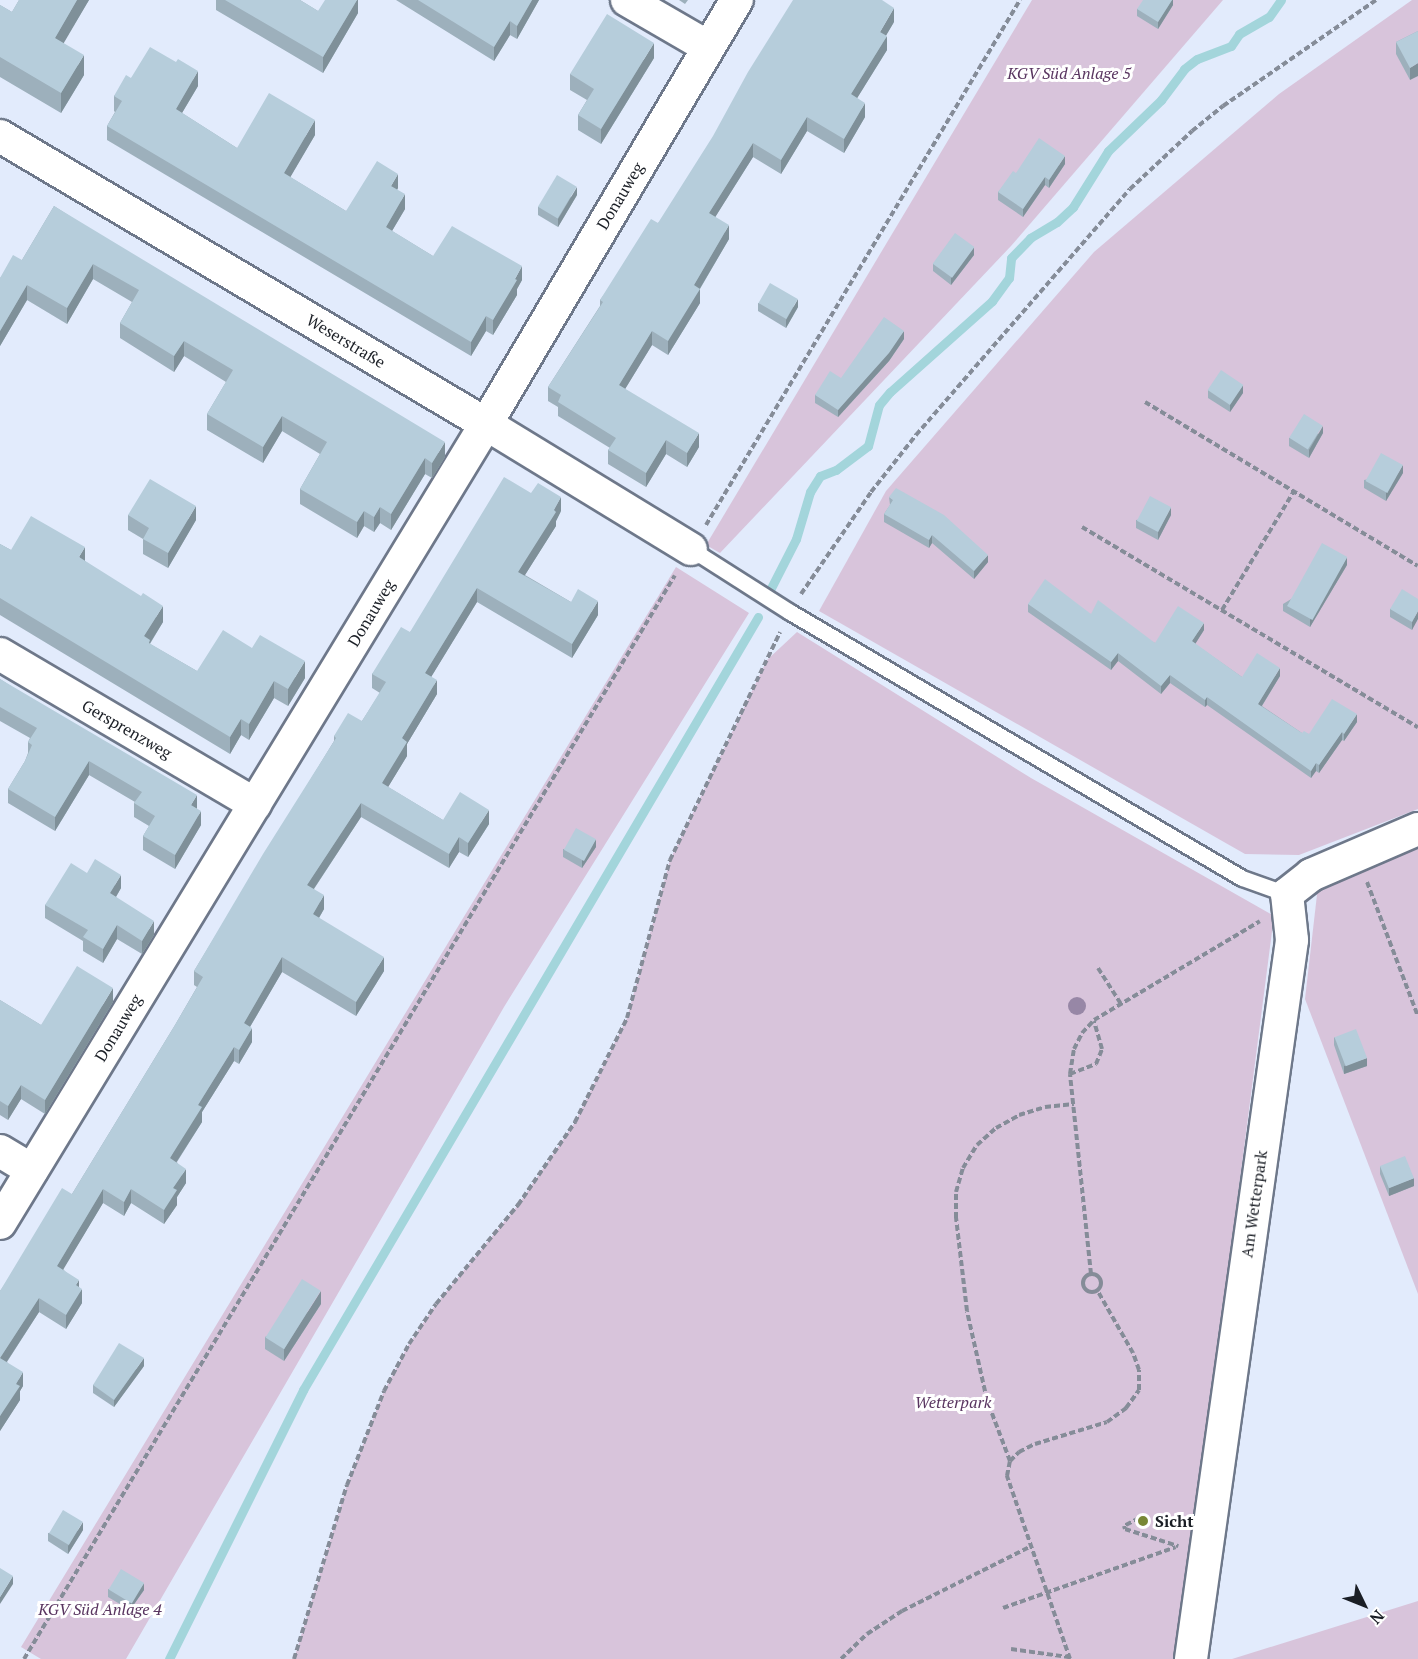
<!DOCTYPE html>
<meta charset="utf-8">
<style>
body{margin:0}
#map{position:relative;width:1418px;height:1659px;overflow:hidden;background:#e2ebfc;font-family:"PT Serif",serif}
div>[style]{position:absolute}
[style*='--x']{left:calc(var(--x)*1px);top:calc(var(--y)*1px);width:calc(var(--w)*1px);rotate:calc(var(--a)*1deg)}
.green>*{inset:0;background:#d8c4db}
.stream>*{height:9px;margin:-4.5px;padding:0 4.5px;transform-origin:4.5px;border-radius:4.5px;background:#a3d5db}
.path>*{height:4px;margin-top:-2px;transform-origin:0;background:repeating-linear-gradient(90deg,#858c98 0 6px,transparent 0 9px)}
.path>.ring{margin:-2px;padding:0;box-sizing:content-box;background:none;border:4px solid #858c98;border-radius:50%}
.roads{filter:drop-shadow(2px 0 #6e788a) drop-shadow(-2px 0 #6e788a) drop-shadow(0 2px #6e788a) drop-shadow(0 -2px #6e788a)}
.service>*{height:15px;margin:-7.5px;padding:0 7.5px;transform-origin:7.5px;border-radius:7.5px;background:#fff}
.minor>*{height:32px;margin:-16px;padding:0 16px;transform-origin:16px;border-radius:16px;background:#fff}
.trees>*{width:18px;height:18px;margin:-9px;border-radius:50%;background:#9787a6}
.wall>*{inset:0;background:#9db0bc}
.shaded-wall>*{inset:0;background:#7f9099}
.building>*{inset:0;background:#b6cddb;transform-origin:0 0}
.dots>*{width:16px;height:16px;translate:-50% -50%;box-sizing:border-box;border:3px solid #fff;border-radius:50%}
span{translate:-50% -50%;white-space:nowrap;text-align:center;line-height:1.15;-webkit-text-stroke:6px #fff;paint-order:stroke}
.park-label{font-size:16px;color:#593560;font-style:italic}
.street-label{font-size:16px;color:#1a1e25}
.poi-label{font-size:16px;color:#1a1e25;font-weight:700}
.left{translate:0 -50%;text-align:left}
.north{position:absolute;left:1334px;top:1575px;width:60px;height:60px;-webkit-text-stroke:4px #fff;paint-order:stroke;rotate:133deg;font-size:16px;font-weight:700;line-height:24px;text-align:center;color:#1a1e25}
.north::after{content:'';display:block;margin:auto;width:21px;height:27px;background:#1a1e25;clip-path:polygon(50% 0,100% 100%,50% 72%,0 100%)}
</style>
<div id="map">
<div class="green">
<i style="clip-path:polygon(1032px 0,1223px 0,1011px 246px,720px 553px,706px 545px)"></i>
<i style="clip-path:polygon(1412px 0,1418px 0,1418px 809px,1299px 855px,1245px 854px,819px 611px,886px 491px,1094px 252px,1279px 94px)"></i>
<i style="clip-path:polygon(676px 567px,749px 613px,504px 1007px,126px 1659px,41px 1659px,21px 1647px)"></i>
<i style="clip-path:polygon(797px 632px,1031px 778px,1274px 916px,1178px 1659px,294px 1659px,347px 1485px,384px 1391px,409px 1344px,436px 1304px,518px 1205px,575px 1122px,627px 1018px,670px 860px,767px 660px)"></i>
<i style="clip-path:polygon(1418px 846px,1418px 1294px,1305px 999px,1318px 886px)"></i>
<i style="clip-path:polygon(1418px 1601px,1418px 1659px,1232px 1659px)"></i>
</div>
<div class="stream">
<i style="--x:770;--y:590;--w:57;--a:-63"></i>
<i style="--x:796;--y:539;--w:49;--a:-73.4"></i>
<i style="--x:810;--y:492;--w:19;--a:-58"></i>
<i style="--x:820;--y:476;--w:17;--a:-21"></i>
<i style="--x:836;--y:470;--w:40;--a:-37"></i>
<i style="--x:868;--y:446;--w:42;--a:-75"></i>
<i style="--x:879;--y:405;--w:17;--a:-50"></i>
<i style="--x:890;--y:392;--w:137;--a:-41.7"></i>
<i style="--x:992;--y:301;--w:29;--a:-54"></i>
<i style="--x:1009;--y:278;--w:20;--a:-84"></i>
<i style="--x:1011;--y:258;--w:28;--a:-46"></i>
<i style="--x:1030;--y:238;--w:31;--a:-31"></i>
<i style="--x:1057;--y:222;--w:22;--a:-43"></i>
<i style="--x:1073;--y:207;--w:66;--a:-58"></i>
<i style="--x:1108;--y:151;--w:74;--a:-43.9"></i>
<i style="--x:1161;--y:100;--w:39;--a:-53"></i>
<i style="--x:1184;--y:69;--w:16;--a:-38"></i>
<i style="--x:1197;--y:59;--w:36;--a:-21"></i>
<i style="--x:1231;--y:46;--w:14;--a:-56"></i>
<i style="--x:1239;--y:34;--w:34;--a:-30"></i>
<i style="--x:1269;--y:17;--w:21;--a:-55"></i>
<i style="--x:169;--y:1659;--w:301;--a:-63.5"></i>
<i style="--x:303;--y:1390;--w:897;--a:-59.52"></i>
</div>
<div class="path">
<i style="--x:1145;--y:402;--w:318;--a:31"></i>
<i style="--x:706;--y:525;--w:612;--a:-59.12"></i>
<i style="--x:1082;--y:527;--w:391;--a:30.8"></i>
<i style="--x:801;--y:594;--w:124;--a:-55.5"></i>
<i style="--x:871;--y:492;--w:73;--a:-51.7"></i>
<i style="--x:916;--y:435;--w:326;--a:-49"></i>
<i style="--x:1130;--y:189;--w:85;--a:-43.1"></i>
<i style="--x:1192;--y:131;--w:40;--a:-39"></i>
<i style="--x:1223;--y:106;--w:186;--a:-34.7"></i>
<i style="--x:1222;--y:610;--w:139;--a:-58.8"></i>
<i style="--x:1367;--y:882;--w:143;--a:69.2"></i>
<i style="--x:1098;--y:968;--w:43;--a:57.4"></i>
<i style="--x:1070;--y:1074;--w:28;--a:-21"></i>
<i style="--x:1096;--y:1064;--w:16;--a:-68"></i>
<i style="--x:1102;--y:1049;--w:29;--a:-106"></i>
<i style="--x:1091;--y:1274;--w:201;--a:-96"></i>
<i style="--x:1070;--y:1074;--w:25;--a:-81"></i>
<i style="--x:1074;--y:1049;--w:18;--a:-63"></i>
<i style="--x:1082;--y:1033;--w:18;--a:-47"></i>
<i style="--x:1094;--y:1020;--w:193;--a:-30.8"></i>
<i class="ring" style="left:1083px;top:1274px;width:14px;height:14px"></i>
<i style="--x:1010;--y:1461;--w:65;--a:-110.7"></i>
<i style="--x:987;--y:1400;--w:91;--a:-102.7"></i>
<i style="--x:967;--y:1311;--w:94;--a:-96.7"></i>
<i style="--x:956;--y:1218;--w:26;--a:-90"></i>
<i style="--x:956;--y:1192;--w:25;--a:-74"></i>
<i style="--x:963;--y:1168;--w:27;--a:-59"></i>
<i style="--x:977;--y:1145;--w:25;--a:-42"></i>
<i style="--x:996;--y:1128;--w:26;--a:-29"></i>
<i style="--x:1019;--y:1115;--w:27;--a:-17"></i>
<i style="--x:1045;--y:1107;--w:29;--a:-6"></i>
<i style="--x:1139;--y:1518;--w:17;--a:152"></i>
<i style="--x:1124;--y:1526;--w:3;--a:72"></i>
<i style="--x:1125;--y:1529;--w:56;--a:17.8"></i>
<i style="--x:1003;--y:1608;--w:183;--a:-19.4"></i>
<i style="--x:1011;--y:1649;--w:59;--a:7.9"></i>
<i style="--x:24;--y:1659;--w:1264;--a:-59.01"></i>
<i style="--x:294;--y:1659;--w:182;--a:-73.1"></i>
<i style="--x:347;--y:1485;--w:101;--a:-68.5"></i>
<i style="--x:384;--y:1391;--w:53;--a:-62"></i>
<i style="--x:409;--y:1344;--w:48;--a:-56"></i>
<i style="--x:436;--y:1304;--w:129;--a:-50.4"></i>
<i style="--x:518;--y:1205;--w:101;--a:-55.5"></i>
<i style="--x:575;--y:1122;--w:116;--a:-63.4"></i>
<i style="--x:627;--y:1018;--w:164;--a:-74.8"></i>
<i style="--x:670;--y:860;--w:253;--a:-64.2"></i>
<i style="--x:841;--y:1659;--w:36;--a:-44"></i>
<i style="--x:867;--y:1634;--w:42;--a:-33.3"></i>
<i style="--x:902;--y:1611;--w:142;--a:-26.7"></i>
<i style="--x:1070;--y:1659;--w:194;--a:-109"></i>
<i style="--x:1007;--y:1476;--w:15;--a:-79"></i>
<i style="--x:1010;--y:1461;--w:13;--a:-45"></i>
<i style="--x:1019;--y:1452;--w:18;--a:-27"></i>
<i style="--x:1035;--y:1444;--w:75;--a:-17"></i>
<i style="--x:1107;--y:1422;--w:24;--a:-36"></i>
<i style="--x:1126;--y:1408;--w:22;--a:-54"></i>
<i style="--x:1139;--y:1390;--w:20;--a:-90"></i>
<i style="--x:1139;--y:1370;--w:18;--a:-109"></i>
<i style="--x:1133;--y:1353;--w:73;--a:-119.7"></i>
</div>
<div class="roads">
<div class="service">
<i style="--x:691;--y:549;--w:117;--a:32.5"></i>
<i style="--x:790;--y:612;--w:524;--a:30.48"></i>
<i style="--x:1242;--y:878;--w:48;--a:19.6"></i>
</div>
<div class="minor">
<i style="--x:627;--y:0;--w:94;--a:30.1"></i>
<i style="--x:0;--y:136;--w:565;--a:30.65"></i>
<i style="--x:486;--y:424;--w:240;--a:31.4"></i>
<i style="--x:0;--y:654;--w:296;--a:30.5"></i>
<i style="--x:0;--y:1151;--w:37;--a:31"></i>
<i style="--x:0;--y:1223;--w:935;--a:-58.69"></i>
<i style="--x:486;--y:424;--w:493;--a:-59.4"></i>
<i style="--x:1191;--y:1659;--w:726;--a:-82"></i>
<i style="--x:1292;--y:940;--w:46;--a:-96.2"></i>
<i style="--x:1287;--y:894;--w:31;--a:-38"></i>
<i style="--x:1311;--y:875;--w:116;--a:-23.3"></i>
</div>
</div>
<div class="trees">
<i style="left:1077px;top:1006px"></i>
</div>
<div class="wall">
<i style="clip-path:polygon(19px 0,89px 0,63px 43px,84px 75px,61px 113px,0 77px,0 5px,12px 12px)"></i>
<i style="clip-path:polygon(216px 0,300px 0,318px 11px,358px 0,358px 13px,323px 73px,216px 10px)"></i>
<i style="clip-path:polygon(396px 0,539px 0,517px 39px,510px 35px,494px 61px)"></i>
<i style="clip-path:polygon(679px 0,688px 0,685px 4px)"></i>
<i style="clip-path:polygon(1173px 0,1173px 5px,1158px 29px,1137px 16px,1137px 9px)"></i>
<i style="clip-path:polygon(894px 22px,886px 35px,887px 50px,857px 98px,865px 117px,844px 153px,807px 131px,781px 174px,753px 157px,715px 217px,729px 239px,700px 289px,700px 303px,668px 355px,652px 345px,625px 389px,699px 447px,687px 467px,666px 454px,646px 487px,608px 464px,608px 450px,610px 448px,558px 416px,558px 407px,548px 401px,548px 387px,600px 306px,600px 300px,658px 223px)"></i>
<i style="clip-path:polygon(1418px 31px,1410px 80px,1396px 54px,1396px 42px)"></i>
<i style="clip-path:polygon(654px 58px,601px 144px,578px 130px,578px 115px,587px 100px,570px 90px,570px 74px)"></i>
<i style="clip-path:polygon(176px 62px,198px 86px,182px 113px,237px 148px,315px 135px,290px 177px,346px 211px,398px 188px,397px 190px,405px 209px,392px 231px,433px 256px,522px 280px,517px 289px,517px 295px,493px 335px,486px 331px,471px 356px,107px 140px,107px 126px,115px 112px,114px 111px,114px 96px,131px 78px)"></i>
<i style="clip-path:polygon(1065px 164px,1049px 188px,1045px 185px,1023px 217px,998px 200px,998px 192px,1016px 173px)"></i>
<i style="clip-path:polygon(577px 195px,558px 227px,538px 215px,538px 207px)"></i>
<i style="clip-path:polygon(54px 206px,445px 457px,432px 478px,425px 474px,391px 530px,380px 523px,374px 532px,364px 526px,357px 538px,300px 504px,300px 489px,320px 454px,282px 431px,263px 463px,207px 430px,207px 414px,226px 382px,184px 356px,174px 372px,120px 338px,120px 323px,132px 302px,93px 279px,67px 324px,27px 300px,0 346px,0 278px,22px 260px)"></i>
<i style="clip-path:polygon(974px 255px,951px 285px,933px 271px,933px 264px)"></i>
<i style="clip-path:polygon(758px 303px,798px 307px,786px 328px,758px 311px)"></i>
<i style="clip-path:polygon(904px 339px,889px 361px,838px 417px,815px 403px,815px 395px)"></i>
<i style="clip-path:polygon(1208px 390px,1243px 393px,1230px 412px,1208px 398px)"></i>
<i style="clip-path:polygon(1323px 433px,1309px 458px,1289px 446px,1289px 438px)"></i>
<i style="clip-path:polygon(1403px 473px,1386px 501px,1364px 488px,1364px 480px)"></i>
<i style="clip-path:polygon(889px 497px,988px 562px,974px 579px,932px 543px,929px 548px,884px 522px,884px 514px,890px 505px)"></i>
<i style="clip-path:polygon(561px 511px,556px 521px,556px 526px,525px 575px,571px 602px,598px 615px,572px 658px,477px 602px,431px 677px,437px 694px,407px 744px,407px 756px,388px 787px,443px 820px,489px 824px,468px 857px,459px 852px,449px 868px,361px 817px,314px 889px,324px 909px,319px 918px,384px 971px,356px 1016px,282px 972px,250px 1027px,252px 1042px,239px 1064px,234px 1061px,202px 1112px,202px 1122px,177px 1162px,186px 1183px,177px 1197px,177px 1205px,164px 1224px,131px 1203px,124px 1216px,103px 1203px,63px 1269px,79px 1287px,82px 1303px,66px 1329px,39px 1312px,7px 1362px,23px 1386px,20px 1391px,20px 1400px,0 1431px,0 1291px,72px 1194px,175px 1025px,197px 987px,194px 985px,194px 971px,334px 741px,334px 736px,362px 721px,380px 693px,372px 688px,372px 674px,410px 632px)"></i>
<i style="clip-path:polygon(128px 515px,196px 520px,168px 568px,143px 554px,143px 539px,128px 530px)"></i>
<i style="clip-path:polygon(1171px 515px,1158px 540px,1136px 528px,1136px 520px)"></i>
<i style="clip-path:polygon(0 544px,11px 550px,85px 561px,163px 622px,150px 644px,197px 671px,305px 678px,288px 706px,274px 698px,249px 740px,241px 735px,230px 754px,0 615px)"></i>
<i style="clip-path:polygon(1347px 565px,1310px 627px,1283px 611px,1283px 604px)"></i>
<i style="clip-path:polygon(1418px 599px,1412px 630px,1390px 617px,1390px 609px)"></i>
<i style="clip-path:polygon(1028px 604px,1091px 614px,1155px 643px,1204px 630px,1195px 644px,1242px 677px,1280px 676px,1262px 706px,1302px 733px,1309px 734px,1357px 722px,1344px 741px,1342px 740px,1319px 773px,1316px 771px,1311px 778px,1207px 705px,1205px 707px,1170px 683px,1161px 694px,1118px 661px,1111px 670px,1028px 612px)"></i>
<i style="clip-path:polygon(0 679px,197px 809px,201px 825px,175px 869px,143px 850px,143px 836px,149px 826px,134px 817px,134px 803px,135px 802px,89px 775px,55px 831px,8px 803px,8px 789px,25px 761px,28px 753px,28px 742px,30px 738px,0 721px)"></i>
<i style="clip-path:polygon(596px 847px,582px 868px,563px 857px,563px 849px)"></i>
<i style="clip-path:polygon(87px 873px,121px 888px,116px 897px,154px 935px,142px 954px,117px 939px,103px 963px,83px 951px,83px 941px,45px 918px,45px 905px)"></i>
<i style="clip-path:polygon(0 1000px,41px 1025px,113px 1002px,45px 1114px,21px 1099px,8px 1120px,0 1115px)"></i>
<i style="clip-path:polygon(1334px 1037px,1367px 1066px,1344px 1074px,1334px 1045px)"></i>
<i style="clip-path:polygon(1380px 1166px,1414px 1186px,1389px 1196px,1380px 1174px)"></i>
<i style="clip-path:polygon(321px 1304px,284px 1361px,265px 1349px,265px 1337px)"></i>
<i style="clip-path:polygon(144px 1366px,114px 1407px,93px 1393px,93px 1385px)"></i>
<i style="clip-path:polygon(83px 1530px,68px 1554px,48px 1541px,48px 1533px)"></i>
<i style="clip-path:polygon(108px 1589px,144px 1590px,130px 1610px,108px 1597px)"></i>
</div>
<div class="shaded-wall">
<i style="clip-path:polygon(77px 0,89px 0,55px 58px,55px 38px)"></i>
<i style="clip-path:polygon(357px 0,358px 0,358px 13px,323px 73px,323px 57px)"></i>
<i style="clip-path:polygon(532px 0,539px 0,517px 39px,517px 26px)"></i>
<i style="clip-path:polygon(1172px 0,1173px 0,1173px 5px,1158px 29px,1158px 22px)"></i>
<i style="clip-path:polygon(894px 8px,894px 22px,880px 46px,880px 32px)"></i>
<i style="clip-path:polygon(510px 21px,510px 35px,494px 61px,494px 47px)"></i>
<i style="clip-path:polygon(887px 36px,887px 50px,851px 108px,851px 94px)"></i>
<i style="clip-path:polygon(654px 43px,654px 58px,601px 144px,601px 129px)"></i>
<i style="clip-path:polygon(84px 55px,84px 75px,61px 113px,61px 93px)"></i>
<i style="clip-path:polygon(1418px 63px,1418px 76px,1410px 80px,1410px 68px)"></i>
<i style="clip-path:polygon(198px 71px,198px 86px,176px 123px,176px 109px)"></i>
<i style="clip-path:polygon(865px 103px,865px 117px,844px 153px,844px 139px)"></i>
<i style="clip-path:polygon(807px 117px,807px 131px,781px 174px,781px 160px)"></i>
<i style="clip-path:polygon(315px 120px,315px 135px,284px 188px,284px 173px)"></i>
<i style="clip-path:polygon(753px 143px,753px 157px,709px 227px,709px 213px)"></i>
<i style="clip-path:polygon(1065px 156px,1065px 164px,1049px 188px,1049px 180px)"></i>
<i style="clip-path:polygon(398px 174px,398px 188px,391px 201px,391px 186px)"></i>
<i style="clip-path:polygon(1045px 177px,1045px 185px,1023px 217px,1023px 209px)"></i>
<i style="clip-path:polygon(577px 187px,577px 195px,558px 227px,558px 219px)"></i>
<i style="clip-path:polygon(405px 194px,405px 209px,386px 241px,386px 227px)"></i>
<i style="clip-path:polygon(729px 225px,729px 239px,696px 295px,700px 289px,700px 303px,668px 355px,668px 341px,694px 285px)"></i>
<i style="clip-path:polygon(974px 247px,974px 255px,951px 285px,951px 278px)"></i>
<i style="clip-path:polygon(93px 264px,93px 279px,67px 324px,67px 308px)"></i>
<i style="clip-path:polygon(522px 266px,522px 280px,517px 289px,517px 295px,493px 335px,493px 320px,515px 279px)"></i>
<i style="clip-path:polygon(27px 285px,27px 300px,0 346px,0 331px)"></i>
<i style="clip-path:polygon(798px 299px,798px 307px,786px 328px,786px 320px)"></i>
<i style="clip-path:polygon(486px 316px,486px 331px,471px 356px,471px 342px)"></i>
<i style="clip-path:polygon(652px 331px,652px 345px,619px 399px,619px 385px)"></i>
<i style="clip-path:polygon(904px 331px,904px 339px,889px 361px,838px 417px,838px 410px)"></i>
<i style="clip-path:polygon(184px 341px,184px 356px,174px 372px,174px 356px)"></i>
<i style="clip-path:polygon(1243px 385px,1243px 393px,1230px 412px,1230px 404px)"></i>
<i style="clip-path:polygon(282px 416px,282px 431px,263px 463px,263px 447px)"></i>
<i style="clip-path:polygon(1323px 426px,1323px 433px,1309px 458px,1309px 450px)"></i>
<i style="clip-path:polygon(699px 433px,699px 447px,687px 467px,687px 453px)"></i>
<i style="clip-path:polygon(666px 440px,666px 454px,646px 487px,646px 473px)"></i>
<i style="clip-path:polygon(445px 442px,445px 457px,432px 478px,432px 463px)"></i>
<i style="clip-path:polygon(425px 458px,425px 474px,391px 530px,391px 514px)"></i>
<i style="clip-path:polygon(1403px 465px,1403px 473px,1386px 501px,1386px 493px)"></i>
<i style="clip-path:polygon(561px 497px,561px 511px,556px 521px,556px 526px,518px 586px,518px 572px)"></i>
<i style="clip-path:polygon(196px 506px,196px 520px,168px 568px,168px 553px)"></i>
<i style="clip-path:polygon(380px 507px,380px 523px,374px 532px,374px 517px)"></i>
<i style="clip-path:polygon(1171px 507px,1171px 515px,1158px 540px,1158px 532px)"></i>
<i style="clip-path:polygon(364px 511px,364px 526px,357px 538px,357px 522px)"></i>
<i style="clip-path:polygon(932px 535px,932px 543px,929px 548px,929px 540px)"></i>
<i style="clip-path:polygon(85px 547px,85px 564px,79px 557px)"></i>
<i style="clip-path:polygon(988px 555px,988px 562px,974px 579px,974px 571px)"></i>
<i style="clip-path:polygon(1347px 557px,1347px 565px,1310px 627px,1310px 620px)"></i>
<i style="clip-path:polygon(477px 588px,477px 602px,425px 687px,425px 673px)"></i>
<i style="clip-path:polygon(598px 601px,598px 615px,572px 658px,572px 644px)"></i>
<i style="clip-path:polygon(163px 606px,163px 622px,150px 643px,150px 657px,144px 636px)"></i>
<i style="clip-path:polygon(1418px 611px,1418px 619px,1412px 630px,1412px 622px)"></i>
<i style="clip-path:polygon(1204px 623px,1204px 630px,1192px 649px,1192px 641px)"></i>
<i style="clip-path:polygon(1118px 653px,1118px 661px,1111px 670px,1111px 662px)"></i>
<i style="clip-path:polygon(305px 661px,305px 678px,288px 706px,288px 689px)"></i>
<i style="clip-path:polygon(1280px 668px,1280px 676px,1258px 712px,1258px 704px)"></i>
<i style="clip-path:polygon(1170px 675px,1170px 683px,1161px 694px,1161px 686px)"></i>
<i style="clip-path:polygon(437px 680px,437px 694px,407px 744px,407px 756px,382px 797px,382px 783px,402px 738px)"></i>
<i style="clip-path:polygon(274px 681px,274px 698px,249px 740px,249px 724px)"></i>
<i style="clip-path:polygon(1207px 697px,1207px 705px,1205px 707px,1205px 700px)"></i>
<i style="clip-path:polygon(1357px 714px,1357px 722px,1344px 741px,1344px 734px)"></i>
<i style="clip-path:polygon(241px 719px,241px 735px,230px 754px,230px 737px)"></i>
<i style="clip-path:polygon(1342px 732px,1342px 740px,1319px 773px,1319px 765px)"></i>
<i style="clip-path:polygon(89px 761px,89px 775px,55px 831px,55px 817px)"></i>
<i style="clip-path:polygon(1316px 763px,1316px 771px,1311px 778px,1311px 771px)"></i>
<i style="clip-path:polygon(197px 795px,197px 808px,191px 819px,191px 805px)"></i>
<i style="clip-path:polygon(361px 803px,361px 817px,307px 899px,307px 885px)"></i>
<i style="clip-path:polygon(489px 810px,489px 824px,468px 857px,468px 843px)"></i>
<i style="clip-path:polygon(201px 811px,201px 825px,175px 869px,175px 855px)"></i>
<i style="clip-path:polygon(459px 837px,459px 852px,449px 868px,449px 854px)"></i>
<i style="clip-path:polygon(596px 839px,596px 847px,582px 868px,582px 861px)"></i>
<i style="clip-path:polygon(121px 875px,121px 888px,110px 907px,110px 893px)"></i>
<i style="clip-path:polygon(324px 895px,324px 909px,313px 928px,313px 914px)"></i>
<i style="clip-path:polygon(154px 921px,154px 935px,142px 954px,142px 941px)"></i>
<i style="clip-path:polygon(117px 925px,117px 939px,103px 963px,103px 949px)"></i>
<i style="clip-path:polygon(282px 957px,282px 972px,244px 1037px,244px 1023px)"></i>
<i style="clip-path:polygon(384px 957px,384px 971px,356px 1016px,356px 1002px)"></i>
<i style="clip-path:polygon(113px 988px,113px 1002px,45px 1114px,45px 1100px)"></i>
<i style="clip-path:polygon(252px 1028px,252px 1042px,239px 1064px,239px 1050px)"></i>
<i style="clip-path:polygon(234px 1047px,234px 1061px,202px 1112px,202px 1122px,170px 1172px,170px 1158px,198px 1105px)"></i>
<i style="clip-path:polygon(1367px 1058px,1367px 1066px,1344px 1074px,1344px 1066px)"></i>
<i style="clip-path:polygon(21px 1085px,21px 1099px,8px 1120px,8px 1106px)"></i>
<i style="clip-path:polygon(186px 1169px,186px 1183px,177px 1197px,177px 1205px,164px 1224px,164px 1210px,173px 1188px)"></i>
<i style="clip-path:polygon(1414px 1178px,1414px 1186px,1389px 1196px,1389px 1188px)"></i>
<i style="clip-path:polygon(103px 1189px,103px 1203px,57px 1280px,57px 1266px)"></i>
<i style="clip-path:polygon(131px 1189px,131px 1203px,124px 1216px,124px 1202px)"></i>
<i style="clip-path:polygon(79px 1280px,79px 1293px,82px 1289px,82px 1303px,66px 1329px,66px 1315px,76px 1285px)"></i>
<i style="clip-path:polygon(321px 1291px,321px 1304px,284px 1361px,284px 1349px)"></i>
<i style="clip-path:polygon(39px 1298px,39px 1312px,0 1372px,0 1358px)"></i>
<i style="clip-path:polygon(144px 1358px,144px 1366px,114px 1407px,114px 1400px)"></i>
<i style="clip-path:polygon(23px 1372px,23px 1386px,20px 1391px,20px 1400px,0 1431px,0 1416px,16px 1384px)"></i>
<i style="clip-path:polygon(83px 1522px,83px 1530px,68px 1554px,68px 1546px)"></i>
<i style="clip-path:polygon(13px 1576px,13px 1584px,0 1604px,0 1597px)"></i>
<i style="clip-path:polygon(144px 1583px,144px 1590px,130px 1610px,130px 1603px)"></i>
</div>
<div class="building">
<i style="clip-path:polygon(19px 0,77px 0,55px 38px,84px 55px,61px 93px,0 57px,0 5px,12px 12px)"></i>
<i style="clip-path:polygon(225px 0,300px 0,318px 11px,325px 0,357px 0,323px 57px)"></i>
<i style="clip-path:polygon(418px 0,532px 0,517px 26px,510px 21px,494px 47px)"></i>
<i style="clip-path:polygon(793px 0,882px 0,894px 8px,880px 32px,887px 36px,851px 94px,865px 103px,844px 139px,807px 117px,781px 160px,753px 143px,709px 213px,729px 225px,694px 285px,700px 289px,668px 341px,652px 331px,619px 385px,699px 433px,687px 453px,666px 440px,646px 473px,608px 450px,616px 438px,558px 402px,561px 395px,548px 387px,603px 302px,600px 300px,651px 219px,658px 223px,713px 136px,748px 72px)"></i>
<i style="clip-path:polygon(1143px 0,1172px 0,1158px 22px,1137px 9px)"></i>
<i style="clip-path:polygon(607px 14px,654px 43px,601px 129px,578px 115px,594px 89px,570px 74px)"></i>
<i style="clip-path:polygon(1418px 31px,1418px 63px,1410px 68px,1396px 42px)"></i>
<i style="clip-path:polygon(150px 47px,176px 62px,178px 59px,198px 71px,176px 109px,237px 148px,269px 93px,315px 120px,284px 173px,346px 211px,377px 161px,398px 174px,391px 186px,405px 194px,386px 227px,433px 256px,452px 226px,522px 266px,515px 279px,517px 280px,493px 320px,486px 316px,471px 342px,107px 126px,122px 101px,114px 96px,126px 75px,131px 78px)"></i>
<i style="clip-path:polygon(1039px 138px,1065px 156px,1049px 180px,1045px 177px,1023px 209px,998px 192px,1013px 171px,1016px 173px)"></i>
<i style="left:557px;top:175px;width:23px;height:37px;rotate:31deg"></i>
<i style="clip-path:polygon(54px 206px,445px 442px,432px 463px,425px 458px,391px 514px,380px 507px,374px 517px,364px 511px,357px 522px,300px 489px,327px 442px,282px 416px,263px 447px,207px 414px,233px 370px,184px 341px,174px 356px,120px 323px,139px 290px,93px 264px,67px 308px,27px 285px,0 331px,0 278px,13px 255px,22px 260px)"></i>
<i style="left:955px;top:233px;width:24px;height:38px;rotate:36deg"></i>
<i style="left:770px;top:283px;width:32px;height:23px;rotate:30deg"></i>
<i style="clip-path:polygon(884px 317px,904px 331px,889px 353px,838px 410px,815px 395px,830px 371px,841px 378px)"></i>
<i style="left:1221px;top:370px;width:27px;height:24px;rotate:34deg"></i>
<i style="left:1304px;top:414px;width:22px;height:28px;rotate:32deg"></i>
<i style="left:1381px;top:453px;width:25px;height:32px;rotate:29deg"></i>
<i style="clip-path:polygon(504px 477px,531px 493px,538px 483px,561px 497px,554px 510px,556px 512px,518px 572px,571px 602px,578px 589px,598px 601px,572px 644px,477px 588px,425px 673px,437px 680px,402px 738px,407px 742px,382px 783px,443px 820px,460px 792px,489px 810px,468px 843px,459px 837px,449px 854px,361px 803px,307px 885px,324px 895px,313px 914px,384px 957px,356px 1002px,282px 957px,244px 1023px,252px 1028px,239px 1050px,234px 1047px,198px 1105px,202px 1107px,170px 1158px,186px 1169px,173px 1188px,177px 1190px,164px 1210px,131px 1189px,124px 1202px,103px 1189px,57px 1266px,79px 1280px,76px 1285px,82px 1289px,66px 1315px,39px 1298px,0 1358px,23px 1372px,16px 1384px,20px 1386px,0 1416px,0 1291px,62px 1188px,72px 1194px,175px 1025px,203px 977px,194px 971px,263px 854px,336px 738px,334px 736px,348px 713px,362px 721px,386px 682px,372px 674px,401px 627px,410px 632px)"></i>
<i style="clip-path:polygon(150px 479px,196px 506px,168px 553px,143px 539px,149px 528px,128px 515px)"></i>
<i style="clip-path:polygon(896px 488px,944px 515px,988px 555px,974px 571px,932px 535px,929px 540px,884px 514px,893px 500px,889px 497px)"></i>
<i style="left:1150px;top:496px;width:24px;height:28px;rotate:28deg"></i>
<i style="clip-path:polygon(31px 516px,85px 547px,79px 557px,141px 596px,143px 593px,163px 606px,144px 636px,150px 640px,149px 643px,197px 671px,223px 630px,252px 648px,260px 635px,305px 661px,288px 689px,274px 681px,249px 724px,241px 719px,230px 737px,0 598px,0 544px,11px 550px)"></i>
<i style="left:1322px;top:543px;width:29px;height:72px;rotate:29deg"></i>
<i style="clip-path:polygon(1045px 579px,1091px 614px,1098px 600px,1155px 643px,1178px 606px,1204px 623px,1192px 641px,1242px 677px,1257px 653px,1280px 668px,1258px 704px,1302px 733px,1304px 731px,1309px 734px,1332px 699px,1357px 714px,1344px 734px,1342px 732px,1319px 765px,1316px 763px,1311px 771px,1207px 697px,1205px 700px,1170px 675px,1161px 686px,1118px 653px,1111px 662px,1028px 604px)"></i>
<i style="clip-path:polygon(1402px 589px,1418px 599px,1418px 611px,1412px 622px,1390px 609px)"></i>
<i style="clip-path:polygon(0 679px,197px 795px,191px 805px,201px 811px,175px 855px,143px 836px,155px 816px,134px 803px,142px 792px,89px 761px,55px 817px,8px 789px,25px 761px,32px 745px,28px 742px,37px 728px,0 707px)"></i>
<i style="left:576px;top:828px;width:23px;height:25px;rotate:29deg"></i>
<i style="clip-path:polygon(95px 859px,121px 875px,110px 893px,154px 921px,142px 941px,117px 925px,103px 949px,83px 937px,88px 930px,45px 905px,71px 863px,87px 873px)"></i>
<i style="clip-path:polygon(77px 966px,113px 988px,45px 1100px,21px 1085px,8px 1106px,0 1101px,0 1000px,41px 1025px)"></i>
<i style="left:1356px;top:1029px;width:31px;height:23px;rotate:69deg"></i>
<i style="left:1405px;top:1156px;width:24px;height:27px;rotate:68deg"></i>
<i style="left:302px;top:1279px;width:22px;height:69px;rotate:32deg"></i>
<i style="clip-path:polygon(119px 1343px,144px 1358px,114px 1400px,93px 1385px)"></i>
<i style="left:63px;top:1510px;width:23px;height:27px;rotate:31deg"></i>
<i style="clip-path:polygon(0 1568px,13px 1576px,0 1597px)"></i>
<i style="left:121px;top:1569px;width:27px;height:24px;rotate:31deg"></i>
</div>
<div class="dots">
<i style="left:1143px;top:1521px;background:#788735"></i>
</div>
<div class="park-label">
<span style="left:1069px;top:73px">KGV Süd Anlage 5</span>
<span style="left:953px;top:1402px">Wetterpark</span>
<span style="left:100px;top:1609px">KGV Süd Anlage 4</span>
</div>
<div class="street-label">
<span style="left:620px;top:196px;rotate:-59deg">Donauweg</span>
<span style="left:346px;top:341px;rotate:31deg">Weserstraße</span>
<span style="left:371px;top:613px;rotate:-59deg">Donauweg</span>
<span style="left:127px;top:729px;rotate:30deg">Gersprenzweg</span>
<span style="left:118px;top:1028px;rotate:-59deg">Donauweg</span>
<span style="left:1254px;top:1204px;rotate:-82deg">Am Wetterpark</span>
</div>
<div class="poi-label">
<span class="left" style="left:1155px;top:1521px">Sicht</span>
</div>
<div class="north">N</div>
</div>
